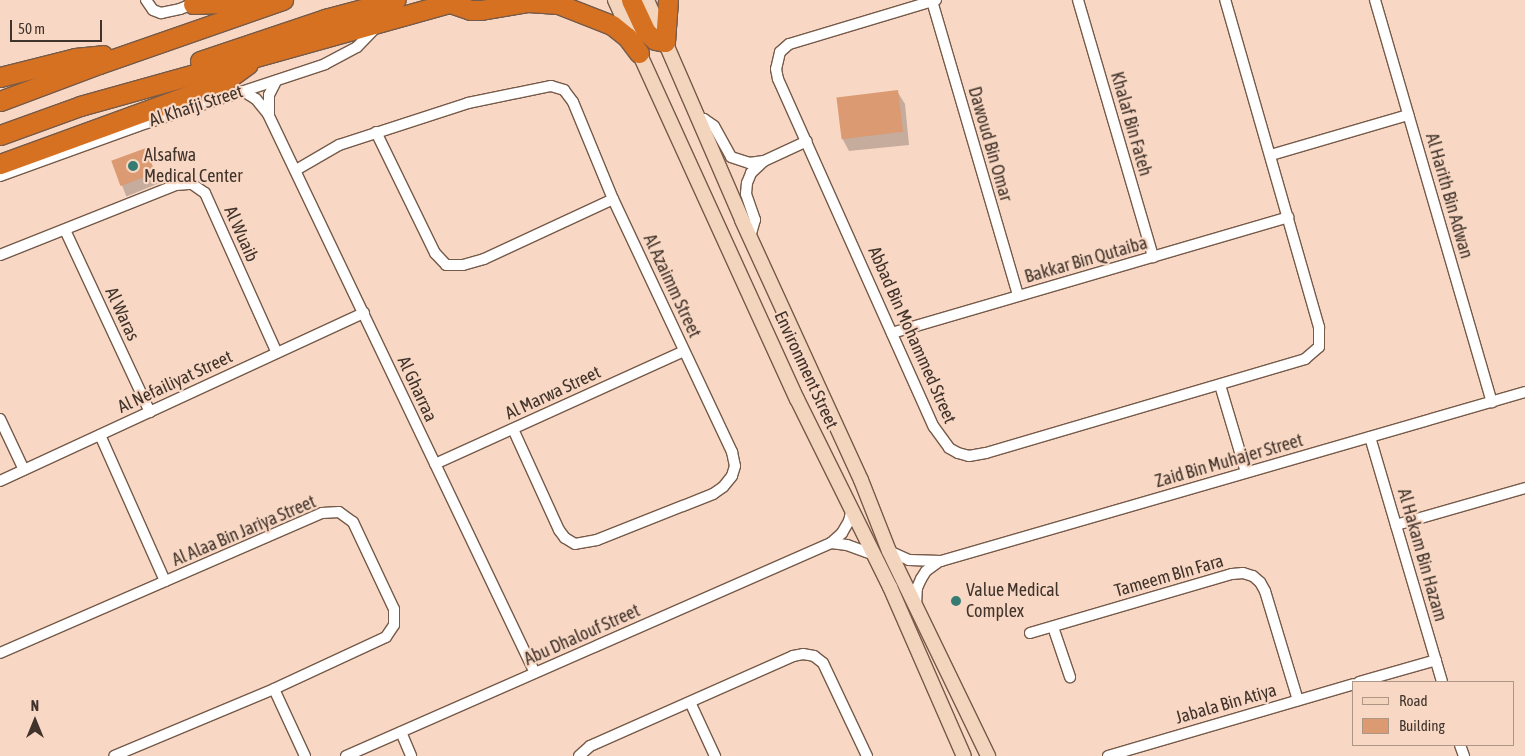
<!DOCTYPE html>
<style>
body{margin:0}
#map{position:relative;width:1525px;height:756px;overflow:hidden;background:#f8d8c4;font-family:"Asap Condensed",sans-serif}
div>[style]{position:absolute}
[style*='--x']{left:calc(var(--x)*1px);top:calc(var(--y)*1px);width:calc(var(--w)*1px);rotate:calc(var(--a)*1deg)}
.shadow>*{inset:0;background:#0003;transform-origin:0 0}
.building>*{inset:0;background:#db9a71;transform-origin:0 0}
.roads{filter:drop-shadow(1px 0 #765a49) drop-shadow(-1px 0 #765a49) drop-shadow(0 1px #765a49) drop-shadow(0 -1px #765a49)}
.street>*{height:10px;margin:-5px;padding:0 5px;transform-origin:5px;border-radius:5px;background:#fff}
.secondary>*{height:14px;margin:-7px;padding:0 7px;transform-origin:7px;border-radius:7px;background:#f3d4bc}
.highway>*{height:19px;margin:-9.5px;padding:0 9.5px;transform-origin:9.5px;border-radius:9.5px;background:#d67121}
.dots>*{width:14px;height:14px;translate:-50% -50%;box-sizing:border-box;border:2px solid #f8d8c4;border-radius:50%}
span{translate:-50% -50%;white-space:nowrap;text-align:center;line-height:1.15;-webkit-text-stroke:4.5px #f8d8c4;paint-order:stroke}
.street-label{font-size:18px;color:#40332b}
.poi-label{font-size:18px;color:#40332b}
.left{translate:0 -50%;text-align:left}
.legend{position:absolute;left:1352px;top:681px;width:162px;height:65px;box-sizing:border-box;background:#f8d8c4;border:1px solid #ae9687;margin:0;padding:6px 9px;list-style:none;font-size:15px;color:#40332b}
.legend li{display:flex;align-items:center;gap:10px;height:25px}
.legend b{width:25px;border:1px solid #ae9687}
.north{position:absolute;left:10px;top:696px;width:50px;height:50px;-webkit-text-stroke:4px #f8d8c4;paint-order:stroke;rotate:0deg;font-size:14px;font-weight:700;line-height:20px;text-align:center;color:#40332b}
.north::after{content:'';display:block;margin:auto;width:18px;height:22px;background:#40332b;clip-path:polygon(50% 0,100% 100%,50% 72%,0 100%)}
.scale{position:absolute;left:10px;top:20px;width:92px;height:22px;box-sizing:border-box;border:2px solid #40332b;border-top:0;padding-left:6px;font-size:15px;line-height:18px;white-space:nowrap;color:#40332b;-webkit-text-stroke:4px #f8d8c4;paint-order:stroke}
</style>
<div id="map">
<div class="shadow">
<i style="clip-path:polygon(897px 91px,905px 104px,909px 145px,849px 151px,842px 138px)"></i>
<i style="left:145px;top:149px;width:37px;height:35px;rotate:68deg"></i>
</div>
<div class="building">
<i style="left:898px;top:90px;width:42px;height:62px;rotate:83deg"></i>
<i style="left:146px;top:148px;width:27px;height:37px;rotate:70deg"></i>
</div>
<div class="roads">
<div class="street">
<i style="--x:146;--y:0;--w:12;--a:55"></i>
<i style="--x:153;--y:10;--w:9;--a:21"></i>
<i style="--x:161;--y:13;--w:19;--a:-12"></i>
<i style="--x:180;--y:9;--w:18;--a:-22"></i>
<i style="--x:936;--y:0;--w:153;--a:163.3"></i>
<i style="--x:789;--y:44;--w:12;--a:138"></i>
<i style="--x:780;--y:52;--w:17;--a:103"></i>
<i style="--x:776;--y:69;--w:10;--a:79"></i>
<i style="--x:778;--y:79;--w:381;--a:65.9"></i>
<i style="--x:934;--y:427;--w:26;--a:54"></i>
<i style="--x:949;--y:448;--w:10;--a:29"></i>
<i style="--x:958;--y:453;--w:11;--a:15"></i>
<i style="--x:969;--y:456;--w:17;--a:-10"></i>
<i style="--x:986;--y:453;--w:333;--a:-16.4"></i>
<i style="--x:1305;--y:359;--w:18;--a:-41"></i>
<i style="--x:1319;--y:347;--w:20;--a:-90"></i>
<i style="--x:1319;--y:327;--w:340;--a:-106"></i>
<i style="--x:1078;--y:0;--w:268;--a:73.7"></i>
<i style="--x:1375;--y:0;--w:419;--a:73.8"></i>
<i style="--x:932;--y:1;--w:307;--a:73.7"></i>
<i style="--x:243;--y:91;--w:15;--a:32"></i>
<i style="--x:256;--y:99;--w:19;--a:51"></i>
<i style="--x:268;--y:114;--w:619;--a:64.47"></i>
<i style="--x:269;--y:115;--w:20;--a:-90"></i>
<i style="--x:269;--y:95;--w:16;--a:-63"></i>
<i style="--x:697;--y:118;--w:7;--a:8"></i>
<i style="--x:704;--y:119;--w:12;--a:35"></i>
<i style="--x:714;--y:126;--w:35;--a:61"></i>
<i style="--x:731;--y:157;--w:19;--a:18"></i>
<i style="--x:749;--y:163;--w:15;--a:-8"></i>
<i style="--x:764;--y:161;--w:47;--a:-24.9"></i>
<i style="--x:376;--y:132;--w:135;--a:64"></i>
<i style="--x:435;--y:253;--w:16;--a:47"></i>
<i style="--x:446;--y:265;--w:17;--a:0"></i>
<i style="--x:463;--y:265;--w:22;--a:-16"></i>
<i style="--x:484;--y:259;--w:142;--a:-24.9"></i>
<i style="--x:1271;--y:155;--w:143;--a:-16.3"></i>
<i style="--x:296;--y:170;--w:50;--a:-30.2"></i>
<i style="--x:339;--y:145;--w:136;--a:-18"></i>
<i style="--x:468;--y:103;--w:85;--a:-11.6"></i>
<i style="--x:551;--y:86;--w:14;--a:17"></i>
<i style="--x:564;--y:90;--w:15;--a:53"></i>
<i style="--x:573;--y:102;--w:105;--a:67.6"></i>
<i style="--x:613;--y:199;--w:280;--a:64.8"></i>
<i style="--x:732;--y:452;--w:14;--a:78"></i>
<i style="--x:735;--y:466;--w:10;--a:107"></i>
<i style="--x:732;--y:476;--w:14;--a:129"></i>
<i style="--x:723;--y:487;--w:12;--a:145"></i>
<i style="--x:713;--y:494;--w:125;--a:158.4"></i>
<i style="--x:597;--y:540;--w:22;--a:170"></i>
<i style="--x:575;--y:544;--w:12;--a:-149"></i>
<i style="--x:565;--y:538;--w:10;--a:-127"></i>
<i style="--x:559;--y:530;--w:111;--a:-114.5"></i>
<i style="--x:0;--y:176;--w:147;--a:-19.9"></i>
<i style="--x:138;--y:126;--w:197;--a:-18.3"></i>
<i style="--x:325;--y:64;--w:36;--a:-28"></i>
<i style="--x:357;--y:47;--w:30;--a:-46"></i>
<i style="--x:65;--y:230;--w:201;--a:65"></i>
<i style="--x:750;--y:237;--w:18;--a:-74"></i>
<i style="--x:755;--y:220;--w:28;--a:-109"></i>
<i style="--x:746;--y:194;--w:11;--a:-85"></i>
<i style="--x:747;--y:183;--w:11;--a:-68"></i>
<i style="--x:751;--y:173;--w:16;--a:-43"></i>
<i style="--x:0;--y:255;--w:189;--a:-21.7"></i>
<i style="--x:176;--y:185;--w:16;--a:-4"></i>
<i style="--x:192;--y:184;--w:16;--a:35"></i>
<i style="--x:205;--y:193;--w:175;--a:65.8"></i>
<i style="--x:892;--y:333;--w:413;--a:-16.3"></i>
<i style="--x:1220;--y:385;--w:91;--a:73.4"></i>
<i style="--x:0;--y:419;--w:56;--a:64.8"></i>
<i style="--x:100;--y:435;--w:160;--a:66"></i>
<i style="--x:1370;--y:437;--w:255;--a:73.6"></i>
<i style="--x:435;--y:464;--w:273;--a:-24.4"></i>
<i style="--x:0;--y:481;--w:401;--a:-24.8"></i>
<i style="--x:1396;--y:525;--w:134;--a:-16"></i>
<i style="--x:831;--y:543;--w:16;--a:7"></i>
<i style="--x:847;--y:545;--w:30;--a:20"></i>
<i style="--x:889;--y:551;--w:22;--a:24"></i>
<i style="--x:909;--y:560;--w:32;--a:2"></i>
<i style="--x:941;--y:561;--w:608;--a:-16.14"></i>
<i style="--x:916;--y:605;--w:17;--a:-87"></i>
<i style="--x:917;--y:588;--w:10;--a:-66"></i>
<i style="--x:921;--y:579;--w:9;--a:-58"></i>
<i style="--x:926;--y:571;--w:17;--a:-36"></i>
<i style="--x:1053;--y:627;--w:53;--a:71.2"></i>
<i style="--x:1030;--y:633;--w:210;--a:-16.3"></i>
<i style="--x:1232;--y:574;--w:11;--a:-5"></i>
<i style="--x:1243;--y:573;--w:10;--a:17"></i>
<i style="--x:1253;--y:576;--w:9;--a:41"></i>
<i style="--x:1260;--y:582;--w:10;--a:61"></i>
<i style="--x:1265;--y:591;--w:114;--a:73.2"></i>
<i style="--x:0;--y:653;--w:351;--a:-23.5"></i>
<i style="--x:322;--y:513;--w:17;--a:-3"></i>
<i style="--x:339;--y:512;--w:17;--a:36"></i>
<i style="--x:353;--y:522;--w:96;--a:64.8"></i>
<i style="--x:394;--y:609;--w:16;--a:90"></i>
<i style="--x:394;--y:625;--w:14;--a:124"></i>
<i style="--x:386;--y:637;--w:123;--a:155.1"></i>
<i style="--x:274;--y:689;--w:173;--a:157.3"></i>
<i style="--x:1359;--y:682;--w:80;--a:-15.9"></i>
<i style="--x:274;--y:689;--w:74;--a:65.2"></i>
<i style="--x:690;--y:702;--w:60;--a:65.2"></i>
<i style="--x:401;--y:732;--w:26;--a:67"></i>
<i style="--x:1460;--y:745;--w:12;--a:70"></i>
<i style="--x:346;--y:756;--w:530;--a:-23.71"></i>
<i style="--x:831;--y:543;--w:15;--a:-42"></i>
<i style="--x:842;--y:533;--w:14;--a:-60"></i>
<i style="--x:849;--y:521;--w:13;--a:-77"></i>
<i style="--x:579;--y:756;--w:15;--a:-42"></i>
<i style="--x:590;--y:746;--w:222;--a:-23.9"></i>
<i style="--x:793;--y:656;--w:10;--a:-11"></i>
<i style="--x:803;--y:654;--w:11;--a:10"></i>
<i style="--x:814;--y:656;--w:11;--a:38"></i>
<i style="--x:823;--y:663;--w:103;--a:64.7"></i>
<i style="--x:1108;--y:756;--w:256;--a:-16.3"></i>
</div>
<div class="secondary">
<i style="--x:615;--y:0;--w:439;--a:65.5"></i>
<i style="--x:797;--y:399;--w:210;--a:63.7"></i>
<i style="--x:890;--y:587;--w:184;--a:66.4"></i>
<i style="--x:647;--y:0;--w:240;--a:66.6"></i>
<i style="--x:742;--y:220;--w:286;--a:65.4"></i>
<i style="--x:861;--y:480;--w:76;--a:68.5"></i>
<i style="--x:889;--y:551;--w:228;--a:64.2"></i>
</div>
<div class="highway">
<i style="--x:631;--y:0;--w:35;--a:65"></i>
<i style="--x:646;--y:32;--w:12;--a:42"></i>
<i style="--x:655;--y:40;--w:10;--a:11"></i>
<i style="--x:665;--y:42;--w:42;--a:-85.9"></i>
<i style="--x:450;--y:3;--w:21;--a:19"></i>
<i style="--x:470;--y:10;--w:11;--a:0"></i>
<i style="--x:481;--y:10;--w:48;--a:-9.7"></i>
<i style="--x:528;--y:2;--w:30;--a:4"></i>
<i style="--x:558;--y:4;--w:58;--a:21.3"></i>
<i style="--x:612;--y:25;--w:19;--a:39"></i>
<i style="--x:627;--y:37;--w:20;--a:53"></i>
<i style="--x:193;--y:4;--w:64;--a:-1.8"></i>
<i style="--x:200;--y:61;--w:132;--a:-18.6"></i>
<i style="--x:325;--y:19;--w:73;--a:-15"></i>
<i style="--x:0;--y:77;--w:77;--a:-14.2"></i>
<i style="--x:75;--y:58;--w:28;--a:-6"></i>
<i style="--x:0;--y:101;--w:106;--a:-20.5"></i>
<i style="--x:99;--y:64;--w:195;--a:-19.2"></i>
<i style="--x:0;--y:135;--w:85;--a:-19.9"></i>
<i style="--x:80;--y:106;--w:395;--a:-15.6"></i>
<i style="--x:0;--y:164;--w:236;--a:-20"></i>
<i style="--x:222;--y:83;--w:32;--a:-36"></i>
</div>
</div>
<div class="dots">
<i style="left:133px;top:166px;background:#357b71"></i>
<i style="left:956px;top:601px;background:#357b71"></i>
</div>
<div class="street-label">
<span style="left:196px;top:106px;rotate:-18deg">Al Khafji Street</span>
<span style="left:1131px;top:124px;rotate:74deg">Khalaf Bin Fateh</span>
<span style="left:990px;top:144px;rotate:74deg">Dawoud Bin Omar</span>
<span style="left:1449px;top:196px;rotate:74deg">Al Harith Bin Adwan</span>
<span style="left:241px;top:234px;rotate:66deg">Al Wuaib</span>
<span style="left:1086px;top:260px;rotate:-16deg">Bakkar Bin Qutaiba</span>
<span style="left:672px;top:286px;rotate:65deg">Al Azaimm Street</span>
<span style="left:122px;top:314px;rotate:65deg">Al Waras</span>
<span style="left:912px;top:335px;rotate:66deg">Abbad Bin Mohammed Street</span>
<span style="left:806px;top:370px;rotate:65deg">Environment Street</span>
<span style="left:175px;top:382px;rotate:-25deg">Al Nefailiyat Street</span>
<span style="left:417px;top:389px;rotate:65deg">Al Gharraa</span>
<span style="left:553px;top:393px;rotate:-25deg">Al Marwa Street</span>
<span style="left:1229px;top:461px;rotate:-16deg">Zaid Bin Muhajer Street</span>
<span style="left:244px;top:531px;rotate:-23deg">Al Alaa Bin Jariya Street</span>
<span style="left:1422px;top:555px;rotate:74deg">Al Hakam Bin Hazam</span>
<span style="left:1169px;top:576px;rotate:-16deg">Tameem BIn Fara</span>
<span style="left:582px;top:635px;rotate:-24deg">Abu Dhalouf Street</span>
<span style="left:1226px;top:704px;rotate:-16deg">Jabala Bin Atiya</span>
</div>
<div class="poi-label">
<span class="left" style="left:144px;top:166px">Alsafwa<br>Medical Center</span>
<span class="left" style="left:966px;top:601px">Value Medical<br>Complex</span>
</div>
<ul class="legend">
<li><b style="height:6px;background:#f3d4bc"></b>Road</li>
<li><b style="height:14px;background:#db9a71"></b>Building</li>
</ul>
<div class="north">N</div>
<div class="scale">50 m</div>
</div>
